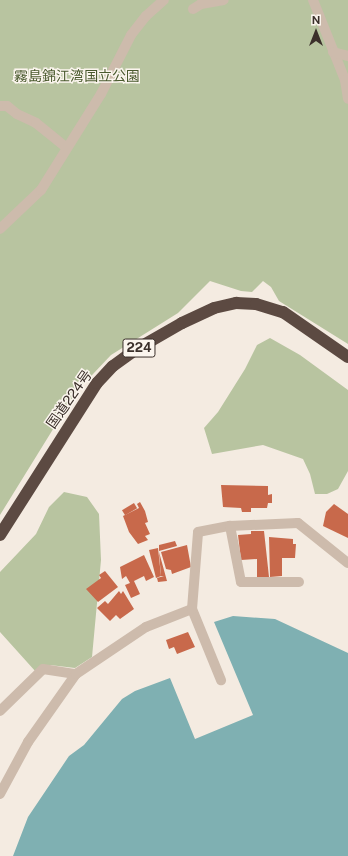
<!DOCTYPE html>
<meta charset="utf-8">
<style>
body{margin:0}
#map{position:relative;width:348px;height:856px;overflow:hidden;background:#f4ebe1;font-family:"Public Sans","Noto Sans JP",sans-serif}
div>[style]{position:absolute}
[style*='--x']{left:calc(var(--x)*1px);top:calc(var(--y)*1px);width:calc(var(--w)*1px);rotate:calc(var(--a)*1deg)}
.green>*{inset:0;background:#b8c4a0}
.water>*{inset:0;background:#7fb0b2}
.building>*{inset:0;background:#c8694b;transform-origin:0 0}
.minor>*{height:10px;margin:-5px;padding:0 5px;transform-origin:5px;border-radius:5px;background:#cdbbac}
.highway>*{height:12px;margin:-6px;padding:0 6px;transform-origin:6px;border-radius:6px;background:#5c4a42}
span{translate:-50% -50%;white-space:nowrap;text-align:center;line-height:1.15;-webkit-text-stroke:3px #fbf5ee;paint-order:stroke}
.shield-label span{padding:1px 3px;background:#fbf5ee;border:1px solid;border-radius:3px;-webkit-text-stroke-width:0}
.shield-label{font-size:13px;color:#3b302b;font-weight:700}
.park-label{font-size:14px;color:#4a5a2e}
.street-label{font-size:14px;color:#3b302b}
.north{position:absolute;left:296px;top:12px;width:40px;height:40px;-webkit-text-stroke:3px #fbf5ee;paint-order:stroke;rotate:0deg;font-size:11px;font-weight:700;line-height:16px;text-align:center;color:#3b302b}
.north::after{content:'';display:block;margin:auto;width:14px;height:18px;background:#3b302b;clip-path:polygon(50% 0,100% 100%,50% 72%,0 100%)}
</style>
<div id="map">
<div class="green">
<i style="clip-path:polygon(0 0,348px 0,348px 344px,279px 301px,271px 287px,263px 281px,252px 292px,241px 291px,210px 281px,178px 313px,111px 355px,76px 392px,0 515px)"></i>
<i style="clip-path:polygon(270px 338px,300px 355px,348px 390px,348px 471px,338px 489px,327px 494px,315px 494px,310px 474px,303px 459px,263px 445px,212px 454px,204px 428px,218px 412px,245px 369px,257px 345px)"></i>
<i style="clip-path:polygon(64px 492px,87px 497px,99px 514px,101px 560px,92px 657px,75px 668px,50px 665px,40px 667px,36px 672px,0 632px,0 572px,36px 534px,49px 507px)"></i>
</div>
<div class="water">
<i style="clip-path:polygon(233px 616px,275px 619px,348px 653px,348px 856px,13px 856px,28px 817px,69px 756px,84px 745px,122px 699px,135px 691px,170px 678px,195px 739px,253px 715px,214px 622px)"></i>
</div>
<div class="building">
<i style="clip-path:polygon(221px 485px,268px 486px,268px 495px,272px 494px,272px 503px,268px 503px,267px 508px,251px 508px,251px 512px,242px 512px,241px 508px,223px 507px)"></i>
<i style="clip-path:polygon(140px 502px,145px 511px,148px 522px,145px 523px,150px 534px,145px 536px,148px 540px,138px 544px,129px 532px,123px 516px,139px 508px,137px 504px)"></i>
<i style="left:134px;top:503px;width:6px;height:14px;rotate:59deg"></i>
<i style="clip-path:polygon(334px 504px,348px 514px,348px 538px,323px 526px,326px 512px)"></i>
<i style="clip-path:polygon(251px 531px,264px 531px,269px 577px,257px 577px,257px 559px,241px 560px,238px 535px,251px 534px)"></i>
<i style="clip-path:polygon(269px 537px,293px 539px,293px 544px,296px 544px,295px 558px,282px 558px,282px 576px,270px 577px)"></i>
<i style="clip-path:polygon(175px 541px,177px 546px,159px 551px,159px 545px)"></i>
<i style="clip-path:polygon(187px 545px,191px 567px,172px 574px,171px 570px,166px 569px,161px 552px)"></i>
<i style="clip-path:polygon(158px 548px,161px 576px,156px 578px,149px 550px)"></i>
<i style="clip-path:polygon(159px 552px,167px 581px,158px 582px,157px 578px,164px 576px,161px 576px)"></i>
<i style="clip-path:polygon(144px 555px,154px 577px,146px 581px,144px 576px,134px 581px,140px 594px,131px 598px,125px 585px,130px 583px,126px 576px,122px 579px,120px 567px)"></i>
<i style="clip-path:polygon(105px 571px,118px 587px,98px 602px,86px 589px,101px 578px,99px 575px)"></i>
<i style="clip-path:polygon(119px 591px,121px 594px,123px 591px,134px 609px,120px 619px,116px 615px,110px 621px,97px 608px,105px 601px,108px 604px)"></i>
<i style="clip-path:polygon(188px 632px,195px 647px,177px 654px,174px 647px,169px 649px,166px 640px)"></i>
</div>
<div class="minor">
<i style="--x:313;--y:0;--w:86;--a:68.2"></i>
<i style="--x:345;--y:80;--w:3;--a:18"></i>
<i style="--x:193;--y:9;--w:9;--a:-32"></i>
<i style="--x:201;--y:4;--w:23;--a:-10"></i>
<i style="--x:333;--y:52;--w:16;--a:15"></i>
<i style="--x:345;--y:80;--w:19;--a:81"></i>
<i style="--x:0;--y:106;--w:7;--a:0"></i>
<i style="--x:7;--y:106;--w:13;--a:39"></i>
<i style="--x:17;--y:114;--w:21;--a:25"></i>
<i style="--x:36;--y:123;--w:38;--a:39"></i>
<i style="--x:0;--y:229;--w:57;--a:-43.6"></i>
<i style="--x:41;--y:190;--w:113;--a:-58"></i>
<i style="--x:101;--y:94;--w:66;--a:-63"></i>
<i style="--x:131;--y:35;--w:24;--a:-52"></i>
<i style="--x:146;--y:16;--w:24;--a:-42"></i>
<i style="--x:230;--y:526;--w:57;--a:78.9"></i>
<i style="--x:241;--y:582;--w:58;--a:0"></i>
<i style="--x:192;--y:609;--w:77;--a:67.8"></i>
<i style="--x:0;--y:711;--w:60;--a:-44.3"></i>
<i style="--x:43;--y:669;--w:33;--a:9"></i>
<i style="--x:0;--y:794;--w:59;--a:-61.7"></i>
<i style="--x:28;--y:742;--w:83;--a:-54.8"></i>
<i style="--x:76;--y:674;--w:84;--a:-33.9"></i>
<i style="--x:146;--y:627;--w:49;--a:-21.4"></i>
<i style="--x:192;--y:609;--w:77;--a:-85.5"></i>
<i style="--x:198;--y:532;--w:33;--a:-11"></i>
<i style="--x:230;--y:526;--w:68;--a:-2.5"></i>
<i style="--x:298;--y:523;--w:64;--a:38.7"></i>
</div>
<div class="highway">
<i style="--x:0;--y:535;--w:180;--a:-57.5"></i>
<i style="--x:97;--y:383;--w:23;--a:-47"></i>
<i style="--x:113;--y:366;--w:27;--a:-36"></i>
<i style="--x:135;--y:350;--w:54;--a:-29.9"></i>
<i style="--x:182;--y:323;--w:35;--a:-25"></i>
<i style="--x:214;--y:308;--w:23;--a:-13"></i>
<i style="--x:236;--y:303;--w:20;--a:3"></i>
<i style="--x:256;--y:304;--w:28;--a:17"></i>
<i style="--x:283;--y:312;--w:79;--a:34.7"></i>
</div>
<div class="shield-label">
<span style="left:139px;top:348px">224</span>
</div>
<div class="park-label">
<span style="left:77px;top:76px">霧島錦江湾国立公園</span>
</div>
<div class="street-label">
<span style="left:69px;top:399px;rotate:-55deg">国道224号</span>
</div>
<div class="north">N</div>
</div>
